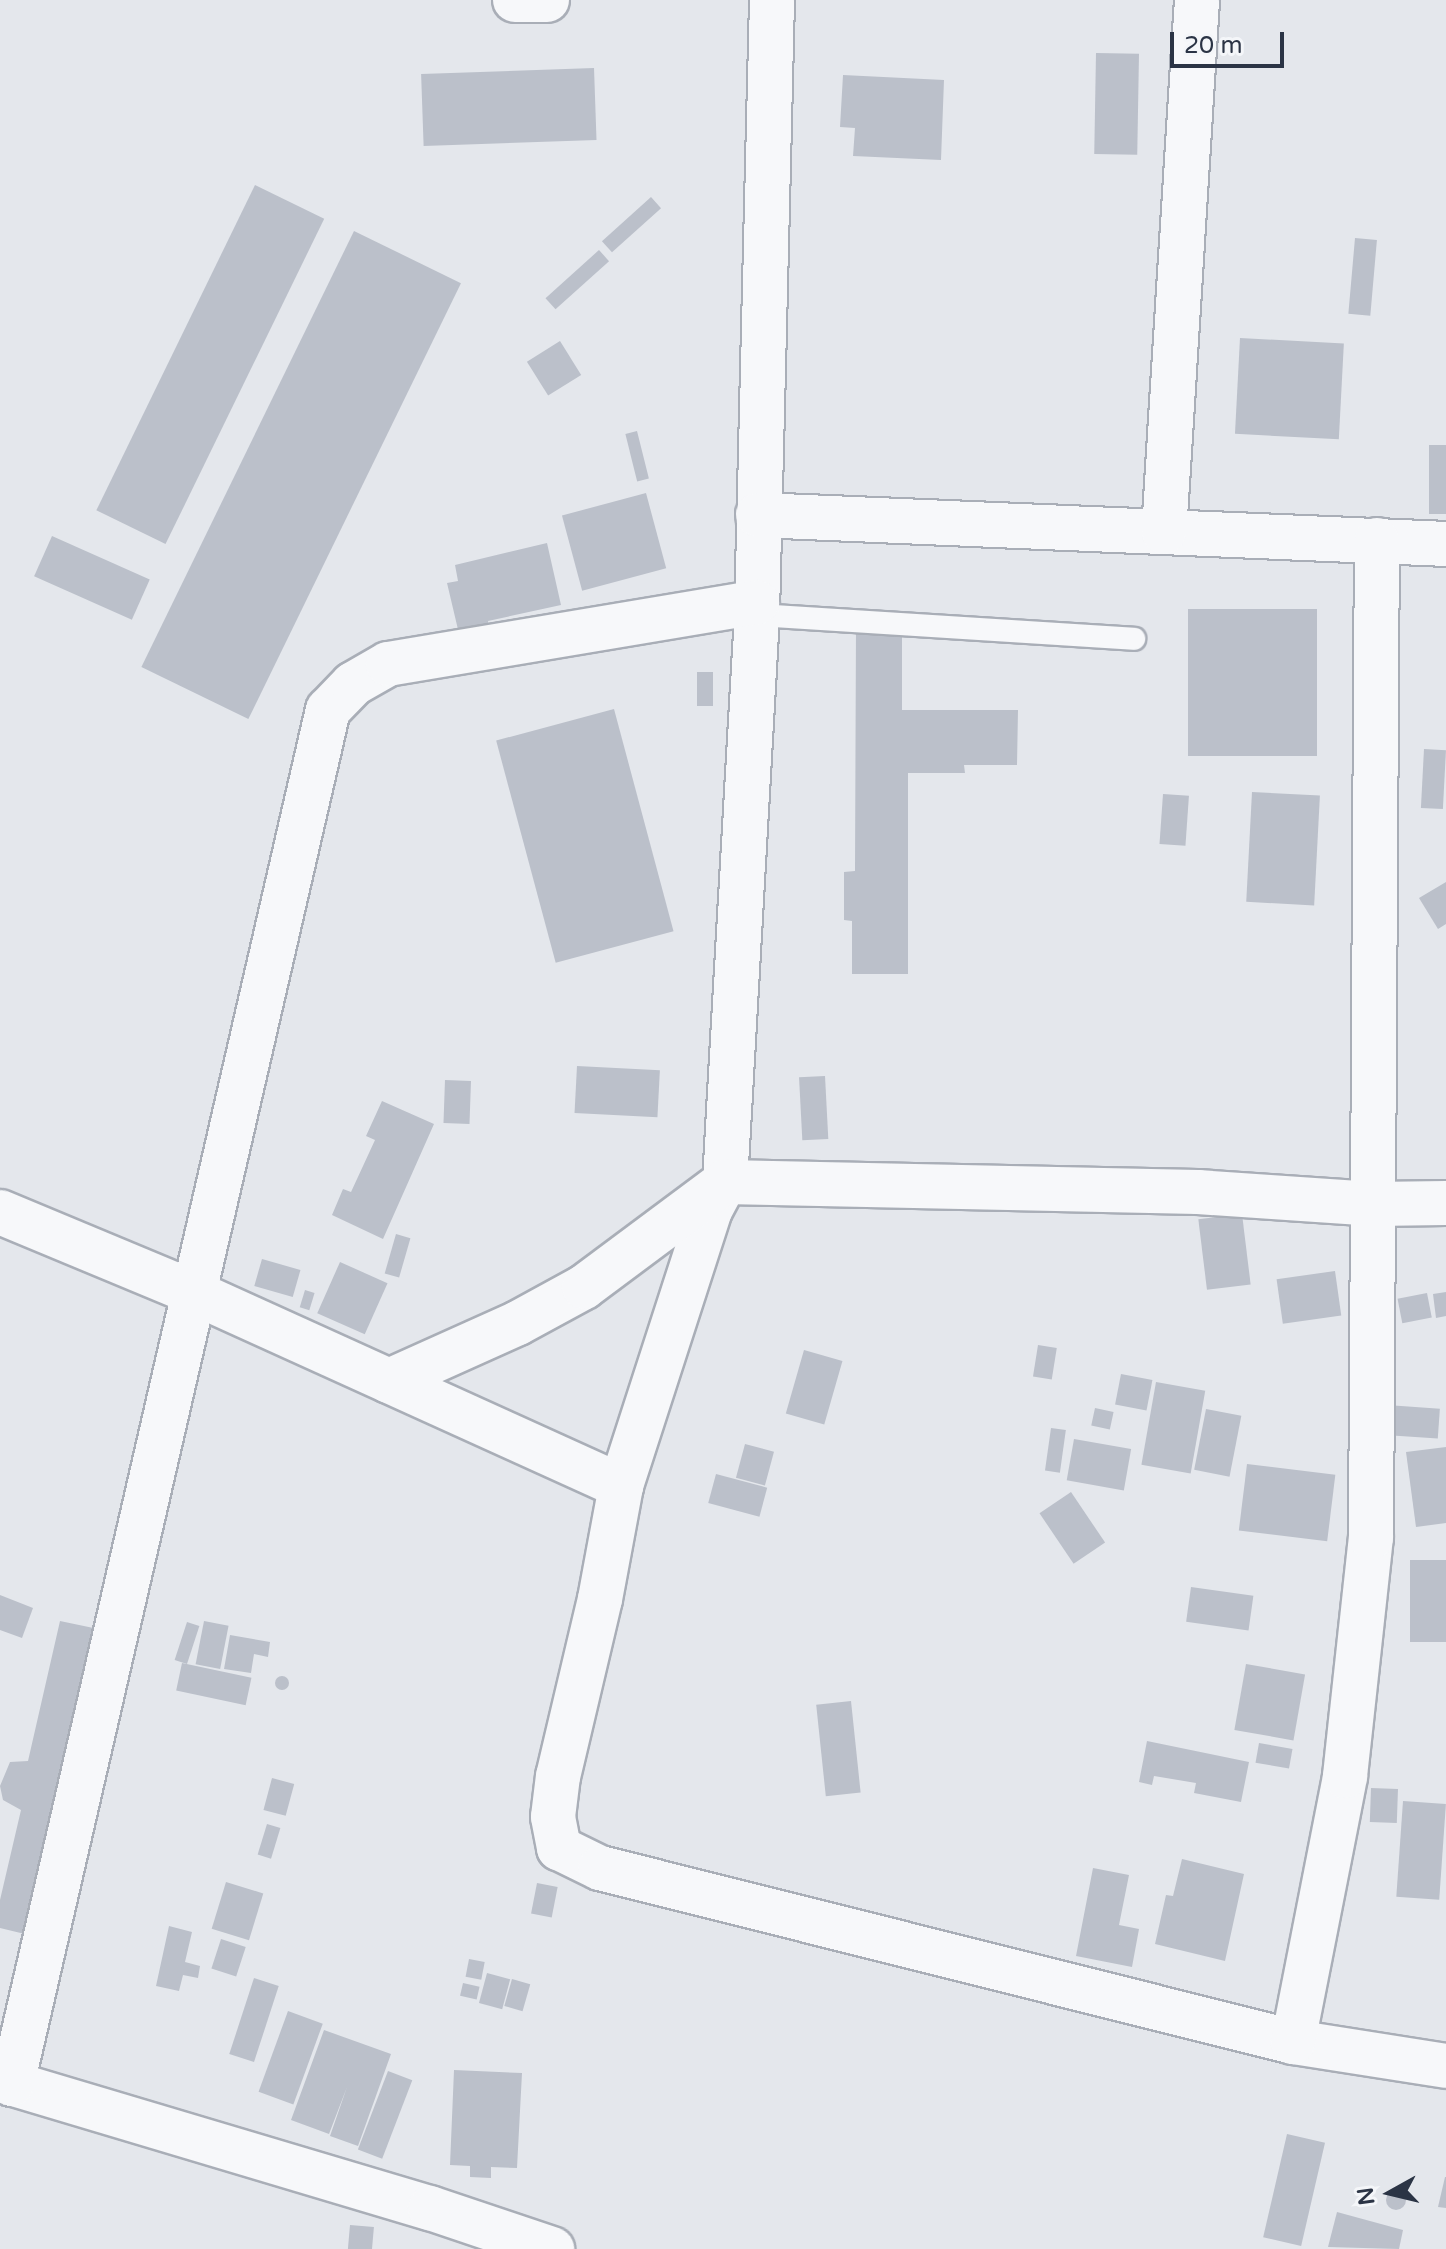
<!DOCTYPE html>
<style>
body{margin:0}
#map{position:relative;width:1446px;height:2249px;overflow:hidden;background:#e4e7ec;font-family:"Varela Round",sans-serif}
div>[style]{position:absolute}
[style*='--x']{left:calc(var(--x)*1px);top:calc(var(--y)*1px);width:calc(var(--w)*1px);rotate:calc(var(--a)*1deg)}
.building>*{inset:0;background:#bbc0ca;transform-origin:0 0}
.round{border-radius:50%}
.roads{filter:drop-shadow(2px 0 #a9aeb7) drop-shadow(-2px 0 #a9aeb7) drop-shadow(0 2px #a9aeb7) drop-shadow(0 -2px #a9aeb7)}
.service>*{height:22px;margin:-11px;padding:0 11px;transform-origin:11px;border-radius:11px;background:#f7f8fa}
.minor>*{height:44px;margin:-22px;padding:0 22px;transform-origin:22px;border-radius:22px;background:#f7f8fa}
span{translate:-50% -50%;white-space:nowrap;text-align:center;line-height:1.15;-webkit-text-stroke:6px #f4f6f9;paint-order:stroke}
.north{position:absolute;left:1350px;top:2153px;width:80px;height:80px;-webkit-text-stroke:6px #f4f6f9;paint-order:stroke;rotate:262deg;font-size:22px;font-weight:700;line-height:32px;text-align:center;color:#2b3445}
.north::after{content:'';display:block;margin:auto;width:28px;height:36px;background:#2b3445;clip-path:polygon(50% 0,100% 100%,50% 72%,0 100%)}
.scale{position:absolute;left:1170px;top:32px;width:114px;height:36px;box-sizing:border-box;border:4px solid #2b3445;border-top:0;padding-left:10px;font-size:24px;line-height:28px;white-space:nowrap;color:#2b3445;-webkit-text-stroke:6px #f4f6f9;paint-order:stroke}
</style>
<div id="map">
<div class="building">
<i style="left:1096px;top:53px;width:43px;height:101px;rotate:1deg"></i>
<i style="left:594px;top:68px;width:72px;height:173px;rotate:88deg"></i>
<i style="clip-path:polygon(843px 75px,944px 80px,941px 160px,853px 156px,855px 128px,840px 127px)"></i>
<i style="left:255px;top:185px;width:77px;height:362px;rotate:26deg"></i>
<i style="left:651px;top:197px;width:15px;height:66px;rotate:48deg"></i>
<i style="left:354px;top:231px;width:119px;height:485px;rotate:26deg"></i>
<i style="left:1355px;top:238px;width:22px;height:76px;rotate:5deg"></i>
<i style="left:599px;top:250px;width:15px;height:72px;rotate:48deg"></i>
<i style="left:1240px;top:338px;width:104px;height:96px;rotate:3deg"></i>
<i style="left:560px;top:341px;width:40px;height:39px;rotate:58deg"></i>
<i style="left:637px;top:431px;width:49px;height:12px;rotate:76deg"></i>
<i style="left:1429px;top:445px;width:17px;height:69px"></i>
<i style="left:646px;top:493px;width:78px;height:87px;rotate:75deg"></i>
<i style="left:52px;top:536px;width:107px;height:44px;rotate:24deg"></i>
<i style="clip-path:polygon(547px 543px,561px 605px,488px 621px,490px 632px,460px 638px,447px 583px,458px 581px,455px 565px)"></i>
<i style="left:1188px;top:609px;width:129px;height:147px"></i>
<i style="clip-path:polygon(856px 625px,902px 625px,902px 710px,1018px 710px,1017px 765px,964px 765px,965px 773px,908px 773px,908px 974px,852px 974px,852px 921px,844px 920px,844px 872px,855px 871px)"></i>
<i style="left:697px;top:672px;width:16px;height:34px"></i>
<i style="left:614px;top:709px;width:230px;height:122px;rotate:75deg"></i>
<i style="left:1424px;top:749px;width:22px;height:59px;rotate:3deg"></i>
<i style="left:1252px;top:792px;width:68px;height:110px;rotate:3deg"></i>
<i style="left:1163px;top:794px;width:26px;height:50px;rotate:4deg"></i>
<i style="clip-path:polygon(1446px 882px,1446px 924px,1438px 929px,1419px 898px)"></i>
<i style="left:577px;top:1066px;width:83px;height:47px;rotate:3deg"></i>
<i style="left:825px;top:1076px;width:63px;height:26px;rotate:87deg"></i>
<i style="left:445px;top:1080px;width:26px;height:43px;rotate:2deg"></i>
<i style="clip-path:polygon(382px 1101px,434px 1124px,383px 1239px,332px 1215px,343px 1189px,351px 1192px,375px 1140px,366px 1136px)"></i>
<i style="left:1242px;top:1214px;width:71px;height:44px;rotate:83deg"></i>
<i style="left:396px;top:1234px;width:15px;height:41px;rotate:16deg"></i>
<i style="left:262px;top:1259px;width:40px;height:28px;rotate:16deg"></i>
<i style="left:340px;top:1262px;width:52px;height:56px;rotate:24deg"></i>
<i style="left:1335px;top:1271px;width:45px;height:59px;rotate:82deg"></i>
<i style="left:305px;top:1290px;width:10px;height:18px;rotate:17deg"></i>
<i style="clip-path:polygon(1446px 1292px,1446px 1316px,1436px 1318px,1433px 1294px)"></i>
<i style="left:1427px;top:1293px;width:25px;height:30px;rotate:79deg"></i>
<i style="left:1038px;top:1345px;width:19px;height:32px;rotate:9deg"></i>
<i style="left:804px;top:1350px;width:40px;height:66px;rotate:16deg"></i>
<i style="left:1121px;top:1374px;width:32px;height:31px;rotate:11deg"></i>
<i style="left:1156px;top:1382px;width:50px;height:84px;rotate:10deg"></i>
<i style="left:1387px;top:1405px;width:53px;height:30px;rotate:4deg"></i>
<i style="left:1095px;top:1408px;width:19px;height:18px;rotate:12deg"></i>
<i style="left:1206px;top:1409px;width:36px;height:62px;rotate:11deg"></i>
<i style="left:1051px;top:1428px;width:15px;height:43px;rotate:8deg"></i>
<i style="left:1074px;top:1439px;width:58px;height:42px;rotate:10deg"></i>
<i style="left:745px;top:1444px;width:30px;height:35px;rotate:15deg"></i>
<i style="clip-path:polygon(1446px 1447px,1446px 1523px,1416px 1527px,1406px 1452px)"></i>
<i style="left:1247px;top:1464px;width:89px;height:67px;rotate:7deg"></i>
<i style="left:716px;top:1474px;width:53px;height:30px;rotate:15deg"></i>
<i style="left:1071px;top:1492px;width:61px;height:38px;rotate:56deg"></i>
<i style="left:1410px;top:1560px;width:36px;height:82px"></i>
<i style="left:1191px;top:1587px;width:63px;height:35px;rotate:8deg"></i>
<i style="clip-path:polygon(0 1595px,33px 1608px,22px 1638px,0 1630px)"></i>
<i style="clip-path:polygon(60px 1621px,103px 1630px,33px 1936px,0 1928px,0 1900px,21px 1810px,3px 1800px,0 1786px,10px 1762px,28px 1761px)"></i>
<i style="left:204px;top:1621px;width:25px;height:44px;rotate:11deg"></i>
<i style="left:187px;top:1622px;width:13px;height:40px;rotate:18deg"></i>
<i style="clip-path:polygon(230px 1635px,270px 1642px,268px 1657px,254px 1654px,251px 1673px,224px 1669px)"></i>
<i style="left:182px;top:1663px;width:71px;height:28px;rotate:12deg"></i>
<i style="left:1246px;top:1664px;width:60px;height:67px;rotate:10deg"></i>
<i class="round" style="left:275px;top:1676px;width:14px;height:14px"></i>
<i style="left:851px;top:1701px;width:92px;height:35px;rotate:84deg"></i>
<i style="clip-path:polygon(1147px 1741px,1249px 1762px,1241px 1802px,1194px 1793px,1196px 1783px,1154px 1776px,1152px 1785px,1139px 1782px)"></i>
<i style="left:1259px;top:1743px;width:34px;height:20px;rotate:10deg"></i>
<i style="left:272px;top:1778px;width:23px;height:33px;rotate:15deg"></i>
<i style="left:1371px;top:1788px;width:27px;height:34px;rotate:2deg"></i>
<i style="left:1403px;top:1801px;width:43px;height:96px;rotate:4deg"></i>
<i style="left:267px;top:1824px;width:14px;height:32px;rotate:17deg"></i>
<i style="clip-path:polygon(1182px 1859px,1244px 1874px,1225px 1961px,1155px 1944px,1166px 1895px,1173px 1896px)"></i>
<i style="clip-path:polygon(1093px 1868px,1129px 1875px,1119px 1925px,1139px 1929px,1132px 1967px,1076px 1956px)"></i>
<i style="left:226px;top:1882px;width:39px;height:49px;rotate:17deg"></i>
<i style="left:537px;top:1883px;width:21px;height:31px;rotate:11deg"></i>
<i style="clip-path:polygon(169px 1926px,192px 1932px,185px 1962px,200px 1966px,198px 1978px,183px 1975px,179px 1991px,156px 1986px)"></i>
<i style="left:221px;top:1939px;width:26px;height:31px;rotate:18deg"></i>
<i style="left:469px;top:1959px;width:16px;height:18px;rotate:11deg"></i>
<i style="left:487px;top:1973px;width:24px;height:31px;rotate:15deg"></i>
<i style="left:254px;top:1978px;width:26px;height:80px;rotate:18deg"></i>
<i style="left:512px;top:1979px;width:19px;height:28px;rotate:16deg"></i>
<i style="left:463px;top:1983px;width:17px;height:13px;rotate:13deg"></i>
<i style="left:288px;top:2011px;width:37px;height:86px;rotate:20deg"></i>
<i style="clip-path:polygon(324px 2030px,391px 2054px,358px 2146px,330px 2136px,347px 2087px,329px 2134px,291px 2120px)"></i>
<i style="clip-path:polygon(454px 2070px,522px 2073px,517px 2168px,491px 2167px,491px 2178px,470px 2177px,470px 2166px,450px 2165px)"></i>
<i style="left:388px;top:2071px;width:26px;height:84px;rotate:21deg"></i>
<i style="left:1287px;top:2134px;width:39px;height:106px;rotate:13deg"></i>
<i style="clip-path:polygon(1445px 2177px,1446px 2177px,1446px 2208px,1438px 2207px)"></i>
<i class="round" style="left:1386px;top:2190px;width:20px;height:20px"></i>
<i style="clip-path:polygon(1337px 2212px,1403px 2230px,1399px 2249px,1328px 2247px)"></i>
<i style="left:350px;top:2225px;width:24px;height:24px;rotate:5deg"></i>
</div>
<div class="roads">
<div class="service">
<i style="--x:757;--y:615;--w:378;--a:3.6"></i>
</div>
<div class="minor">
<i style="--x:515;--y:0;--w:32;--a:0"></i>
<i style="--x:772;--y:0;--w:615;--a:91.4"></i>
<i style="--x:757;--y:615;--w:568;--a:93.23"></i>
<i style="--x:725;--y:1182;--w:32;--a:118"></i>
<i style="--x:710;--y:1210;--w:290;--a:107.9"></i>
<i style="--x:621;--y:1486;--w:115;--a:100.5"></i>
<i style="--x:600;--y:1599;--w:182;--a:103.3"></i>
<i style="--x:558;--y:1776;--w:41;--a:97"></i>
<i style="--x:553;--y:1817;--w:32;--a:79"></i>
<i style="--x:559;--y:1848;--w:46;--a:26"></i>
<i style="--x:600;--y:1868;--w:715;--a:14.09"></i>
<i style="--x:1293;--y:2042;--w:155;--a:8.9"></i>
<i style="--x:758;--y:515;--w:689;--a:2.41"></i>
<i style="--x:1164;--y:532;--w:533;--a:-86.45"></i>
<i style="--x:0;--y:1212;--w:211;--a:22.6"></i>
<i style="--x:195;--y:1293;--w:468;--a:24.4"></i>
<i style="--x:389;--y:1381;--w:141;--a:-24.2"></i>
<i style="--x:518;--y:1323;--w:75;--a:-28.6"></i>
<i style="--x:584;--y:1287;--w:176;--a:-36.7"></i>
<i style="--x:725;--y:1182;--w:473;--a:1.2"></i>
<i style="--x:1198;--y:1192;--w:175;--a:3.9"></i>
<i style="--x:1373;--y:1204;--w:73;--a:-0.8"></i>
<i style="--x:1293;--y:2042;--w:271;--a:-78.9"></i>
<i style="--x:1345;--y:1776;--w:239;--a:-83.8"></i>
<i style="--x:1371;--y:1538;--w:998;--a:-89.66"></i>
<i style="--x:0;--y:2080;--w:449;--a:16.6"></i>
<i style="--x:430;--y:2208;--w:129;--a:18.6"></i>
<i style="--x:12;--y:2084;--w:1410;--a:-77.05"></i>
<i style="--x:328;--y:710;--w:36;--a:-46"></i>
<i style="--x:353;--y:684;--w:40;--a:-29.7"></i>
<i style="--x:388;--y:664;--w:374;--a:-9.5"></i>
</div>
</div>
<div class="north">N</div>
<div class="scale">20 m</div>
</div>
